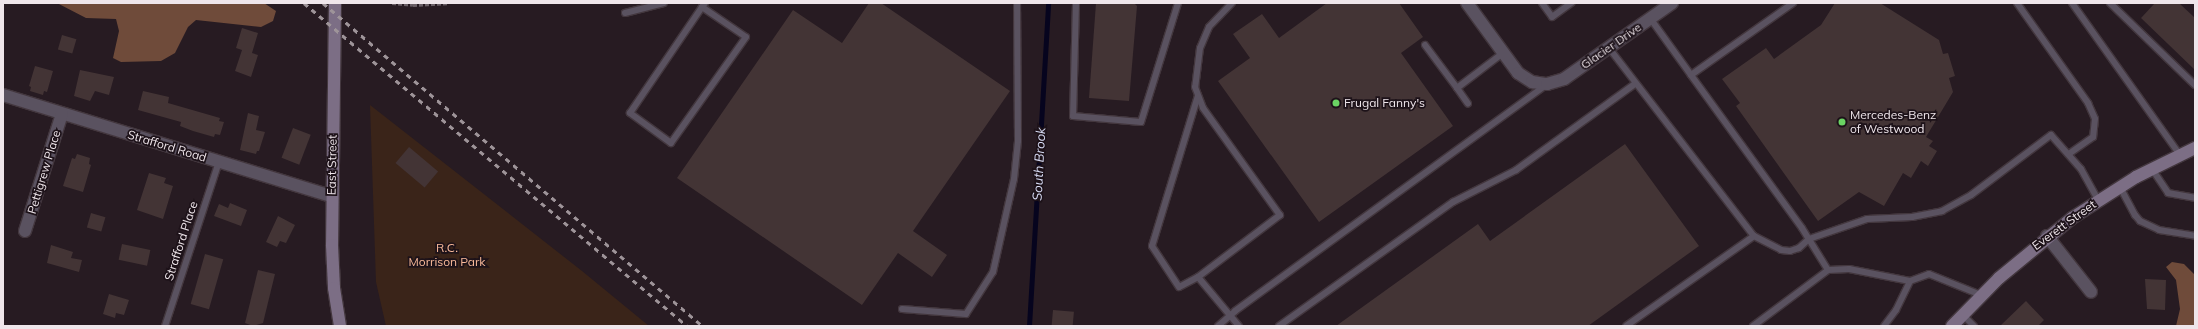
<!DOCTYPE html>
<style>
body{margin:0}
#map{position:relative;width:2198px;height:329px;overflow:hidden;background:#271b22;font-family:Mulish,sans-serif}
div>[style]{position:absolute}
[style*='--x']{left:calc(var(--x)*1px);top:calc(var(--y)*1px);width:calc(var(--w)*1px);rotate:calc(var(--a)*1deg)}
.green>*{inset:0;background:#3a2419}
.forest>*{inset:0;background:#6f4b3a}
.stream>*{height:4.5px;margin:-2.25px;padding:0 2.25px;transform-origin:2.25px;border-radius:2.25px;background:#06041e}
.building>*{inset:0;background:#433435;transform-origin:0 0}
.path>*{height:2.5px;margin-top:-1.25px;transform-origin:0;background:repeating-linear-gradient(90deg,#6b6067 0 4px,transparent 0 6px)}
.roads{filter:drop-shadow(1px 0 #43373e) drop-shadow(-1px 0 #43373e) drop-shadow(0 1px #43373e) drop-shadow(0 -1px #43373e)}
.lane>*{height:6px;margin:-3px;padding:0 3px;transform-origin:3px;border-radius:3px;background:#5a5260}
.street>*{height:12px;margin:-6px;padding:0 6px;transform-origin:6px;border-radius:6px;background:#5a5260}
.secondary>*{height:12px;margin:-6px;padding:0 6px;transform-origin:6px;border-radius:6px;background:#7c6e85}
.rail>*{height:3px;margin-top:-1.5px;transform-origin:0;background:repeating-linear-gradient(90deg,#9e9499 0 5px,transparent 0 10px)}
.dots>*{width:11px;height:11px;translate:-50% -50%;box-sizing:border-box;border:2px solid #1d1219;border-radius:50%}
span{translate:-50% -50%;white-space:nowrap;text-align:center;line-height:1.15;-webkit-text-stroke:3.5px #1d1219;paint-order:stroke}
.street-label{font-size:12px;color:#efe6eb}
.poi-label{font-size:12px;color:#efe6eb}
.left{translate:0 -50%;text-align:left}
.park-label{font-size:12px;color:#faba9a}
.water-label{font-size:13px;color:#d9ddf6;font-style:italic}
.frame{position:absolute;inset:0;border:4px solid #efe6eb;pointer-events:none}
</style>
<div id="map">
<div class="green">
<i style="clip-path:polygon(370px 105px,582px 271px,649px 326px,386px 326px,376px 282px)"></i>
</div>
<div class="forest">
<i style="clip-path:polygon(57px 3px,264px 3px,276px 11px,273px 21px,261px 27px,196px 20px,188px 27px,175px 53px,161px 61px,121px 62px,113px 58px,119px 31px,116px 19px,86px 18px)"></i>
<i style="clip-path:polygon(2172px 262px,2184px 264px,2195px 275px,2195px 326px,2176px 326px,2180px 309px,2176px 280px,2166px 267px)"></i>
</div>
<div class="stream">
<i style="--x:1029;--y:326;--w:324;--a:-86.6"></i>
</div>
<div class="building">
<i style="clip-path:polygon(869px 3px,881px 3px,1010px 91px,913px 231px,947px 255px,932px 277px,898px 253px,862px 305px,677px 178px,793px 10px,842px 43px)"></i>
<i style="clip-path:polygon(1096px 3px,1134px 3px,1137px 6px,1129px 101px,1089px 98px)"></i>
<i style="clip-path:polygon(1327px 3px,1399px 3px,1423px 37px,1401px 53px,1453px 126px,1319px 222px,1218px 81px,1250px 58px,1233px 34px,1262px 14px,1279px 38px)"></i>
<i style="clip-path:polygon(1835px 3px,1880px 3px,1939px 40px,1943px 54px,1948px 53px,1955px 76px,1949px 78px,1953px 92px,1926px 137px,1933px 141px,1929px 146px,1937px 151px,1928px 166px,1921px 161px,1911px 178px,1903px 173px,1884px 206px,1859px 192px,1818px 221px,1736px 106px,1740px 103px,1722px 79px,1766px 48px,1774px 59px,1821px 25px)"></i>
<i style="clip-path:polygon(2155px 3px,2179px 3px,2195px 18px,2195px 70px,2141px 18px)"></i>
<i style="clip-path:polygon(242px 28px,258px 33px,252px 53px,258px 55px,251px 77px,235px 71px,242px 50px,236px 48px)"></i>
<i style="left:62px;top:35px;width:15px;height:15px;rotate:16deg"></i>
<i style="clip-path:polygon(35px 66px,53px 71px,47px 92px,44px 91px,43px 95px,30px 91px,31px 87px,29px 86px)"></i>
<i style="clip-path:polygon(80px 70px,114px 77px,109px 95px,95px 91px,90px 101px,74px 96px)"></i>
<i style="clip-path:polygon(143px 91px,169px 97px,168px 103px,220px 118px,219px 121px,224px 122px,220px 135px,215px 134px,214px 137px,193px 131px,180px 126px,181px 122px,138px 110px)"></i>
<i style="clip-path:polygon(248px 113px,259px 116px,256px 130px,265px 132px,259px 151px,257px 151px,256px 154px,240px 150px)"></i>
<i style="left:293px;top:128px;width:19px;height:32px;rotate:21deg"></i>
<i style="clip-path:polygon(1625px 144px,1699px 246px,1588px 326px,1336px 326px,1478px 224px,1490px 241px)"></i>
<i style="left:409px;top:147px;width:38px;height:21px;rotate:40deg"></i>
<i style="clip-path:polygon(77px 154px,90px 158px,89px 164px,91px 165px,83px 192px,63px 186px,72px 158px,75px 159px)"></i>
<i style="clip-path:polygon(149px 173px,166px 178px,164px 183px,173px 186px,163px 219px,137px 210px)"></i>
<i style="clip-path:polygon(230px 203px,247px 210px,241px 226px,214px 216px,219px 204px,228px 208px)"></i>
<i style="left:91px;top:213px;width:15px;height:15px;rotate:16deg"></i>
<i style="clip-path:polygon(278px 216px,295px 225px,286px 243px,280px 241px,277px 247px,266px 242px)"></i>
<i style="left:122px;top:244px;width:29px;height:16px;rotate:12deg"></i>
<i style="clip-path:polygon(51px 245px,73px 252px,71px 258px,82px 260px,79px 272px,47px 263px)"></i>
<i style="left:205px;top:254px;width:19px;height:52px;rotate:16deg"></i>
<i style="clip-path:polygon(258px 270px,275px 274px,263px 323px,253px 326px,245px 323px)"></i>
<i style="clip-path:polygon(2145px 279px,2166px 280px,2165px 310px,2147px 309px)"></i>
<i style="clip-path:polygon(109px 294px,129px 300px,124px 315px,116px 313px,115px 318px,103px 314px)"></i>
<i style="clip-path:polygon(2026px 301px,2044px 320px,2038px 326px,2000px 326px)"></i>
<i style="left:1053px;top:310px;width:21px;height:16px;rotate:5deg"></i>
</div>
<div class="path">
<i style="--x:392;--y:3;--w:21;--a:5"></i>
<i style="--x:413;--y:5;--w:35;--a:-3"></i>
</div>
<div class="roads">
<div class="lane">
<i style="--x:1076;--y:3;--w:113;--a:91.5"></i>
<i style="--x:1073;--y:116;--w:68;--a:5"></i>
<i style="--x:1141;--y:122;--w:125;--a:-72.7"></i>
<i style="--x:1232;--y:3;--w:33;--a:134"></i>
<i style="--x:1209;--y:27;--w:23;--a:113"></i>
<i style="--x:1200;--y:48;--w:39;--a:97"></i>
<i style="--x:1195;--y:87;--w:22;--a:69"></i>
<i style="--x:1203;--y:108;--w:132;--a:54.3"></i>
<i style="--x:1280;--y:215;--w:103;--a:142.9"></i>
<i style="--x:1198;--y:277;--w:64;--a:50.1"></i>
<i style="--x:1542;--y:3;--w:17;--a:54"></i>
<i style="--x:1552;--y:17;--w:24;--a:-36"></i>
<i style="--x:2017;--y:3;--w:123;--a:54.6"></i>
<i style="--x:2088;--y:103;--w:17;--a:66"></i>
<i style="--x:2095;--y:119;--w:18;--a:96"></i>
<i style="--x:2093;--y:137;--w:29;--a:145"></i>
<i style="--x:2072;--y:3;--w:186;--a:54.6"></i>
<i style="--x:2110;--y:3;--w:118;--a:44"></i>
<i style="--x:702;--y:7;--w:53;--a:34.3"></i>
<i style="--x:746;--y:37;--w:130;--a:125.3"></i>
<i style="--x:671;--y:143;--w:51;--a:-143.8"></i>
<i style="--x:630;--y:113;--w:128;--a:-55.8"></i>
<i style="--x:702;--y:7;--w:5;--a:-53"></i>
<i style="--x:625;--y:13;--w:40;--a:-14.4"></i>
<i style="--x:1650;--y:18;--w:70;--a:54.3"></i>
<i style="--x:1425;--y:45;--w:54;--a:53.3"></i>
<i style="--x:1457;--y:88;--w:58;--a:-37.3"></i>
<i style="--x:1609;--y:48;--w:237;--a:52.4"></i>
<i style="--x:1754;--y:236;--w:156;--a:144.9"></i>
<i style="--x:1457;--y:88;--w:19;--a:55"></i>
<i style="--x:2152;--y:169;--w:29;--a:56"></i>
<i style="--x:2168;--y:193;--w:27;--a:10"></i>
<i style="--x:2120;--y:187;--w:32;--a:62"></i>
<i style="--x:2135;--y:215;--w:8;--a:50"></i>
<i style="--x:2140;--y:221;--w:21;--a:25"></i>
<i style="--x:2159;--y:230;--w:36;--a:9"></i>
<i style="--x:1754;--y:236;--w:30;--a:27"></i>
<i style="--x:1781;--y:250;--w:9;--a:6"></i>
<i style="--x:1790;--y:251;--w:9;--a:-18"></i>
<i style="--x:1799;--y:248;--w:13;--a:-42"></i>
<i style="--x:1809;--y:239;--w:61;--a:-19"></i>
<i style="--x:1867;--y:219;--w:45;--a:-2.5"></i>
<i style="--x:1912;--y:217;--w:31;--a:-11"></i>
<i style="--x:1942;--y:211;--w:33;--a:-29"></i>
<i style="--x:1971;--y:195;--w:100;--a:-36.9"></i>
<i style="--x:2051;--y:135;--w:45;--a:48.6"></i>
<i style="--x:2081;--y:169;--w:35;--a:61"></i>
<i style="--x:1828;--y:270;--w:21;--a:-3"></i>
<i style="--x:1849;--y:269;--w:62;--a:11.1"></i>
<i style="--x:1198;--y:277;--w:21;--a:152"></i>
<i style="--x:1179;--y:287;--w:49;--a:-123.4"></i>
<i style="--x:1152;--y:246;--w:157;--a:-73"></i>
<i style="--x:902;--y:309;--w:64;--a:4.5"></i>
<i style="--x:966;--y:314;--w:50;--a:-57.3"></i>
<i style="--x:993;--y:272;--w:95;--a:-77.3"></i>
<i style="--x:1014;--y:179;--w:38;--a:-84"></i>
<i style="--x:1018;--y:141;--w:138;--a:-90.4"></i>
<i style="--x:1962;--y:314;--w:17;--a:45"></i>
<i style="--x:165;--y:326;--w:173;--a:-71.8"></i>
<i style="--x:1218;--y:326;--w:23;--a:-41"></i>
<i style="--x:1235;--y:311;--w:386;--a:-36"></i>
<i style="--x:1279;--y:326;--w:214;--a:-35.5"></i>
<i style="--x:1453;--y:202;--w:71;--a:-26.9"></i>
<i style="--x:1516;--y:170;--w:147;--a:-35.9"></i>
<i style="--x:1753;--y:326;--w:94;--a:-36.7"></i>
<i style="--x:1828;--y:270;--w:49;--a:-121.8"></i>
<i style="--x:1802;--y:228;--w:189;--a:-126"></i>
<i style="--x:1691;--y:75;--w:125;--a:-35.2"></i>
<i style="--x:1884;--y:326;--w:20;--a:-53"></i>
<i style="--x:1896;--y:310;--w:32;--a:-64"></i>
<i style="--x:1910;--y:281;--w:20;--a:-20"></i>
<i style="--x:1929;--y:274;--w:56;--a:22"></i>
</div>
<div class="street">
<i style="--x:1467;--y:3;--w:87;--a:53.9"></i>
<i style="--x:1518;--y:73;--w:17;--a:33"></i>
<i style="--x:1532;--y:82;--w:15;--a:8"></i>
<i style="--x:1547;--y:84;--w:18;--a:-16"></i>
<i style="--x:1564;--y:79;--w:132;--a:-35.1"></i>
<i style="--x:3;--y:95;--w:344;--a:17.1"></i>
<i style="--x:25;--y:231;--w:123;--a:-72.5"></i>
<i style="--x:2047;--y:236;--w:71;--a:51.8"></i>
</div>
<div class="secondary">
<i style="--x:335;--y:3;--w:242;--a:90.7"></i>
<i style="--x:332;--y:245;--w:43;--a:87.3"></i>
<i style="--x:334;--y:288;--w:38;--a:81"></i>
<i style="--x:1952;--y:326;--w:67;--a:-45.6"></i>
<i style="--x:1999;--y:278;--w:94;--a:-39.4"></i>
<i style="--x:2072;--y:218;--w:76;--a:-32.6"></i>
<i style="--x:2136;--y:177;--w:66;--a:-26.2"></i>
</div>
</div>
<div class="rail">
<i style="--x:304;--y:3;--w:501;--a:40.14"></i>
<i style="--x:323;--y:3;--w:499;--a:40.4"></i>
</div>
<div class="dots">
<i style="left:1336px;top:103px;background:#6ad363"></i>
<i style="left:1842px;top:122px;background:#6ad363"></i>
</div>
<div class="street-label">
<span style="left:1611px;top:46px;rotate:-35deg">Glacier Drive</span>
<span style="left:167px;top:146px;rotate:17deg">Strafford Road</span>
<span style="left:332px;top:165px;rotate:-89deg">East Street</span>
<span style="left:44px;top:172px;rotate:-73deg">Pettigrew Place</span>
<span style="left:2064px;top:225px;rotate:-36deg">Everett Street</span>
<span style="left:181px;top:241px;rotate:-72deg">Strafford Place</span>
</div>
<div class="poi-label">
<span class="left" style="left:1344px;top:103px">Frugal Fanny's</span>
<span class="left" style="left:1850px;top:122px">Mercedes-Benz<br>of Westwood</span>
</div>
<div class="park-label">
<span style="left:447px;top:255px">R.C.<br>Morrison Park</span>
</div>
<div class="water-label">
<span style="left:1039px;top:164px;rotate:-87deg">South Brook</span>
</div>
<div class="frame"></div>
</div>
